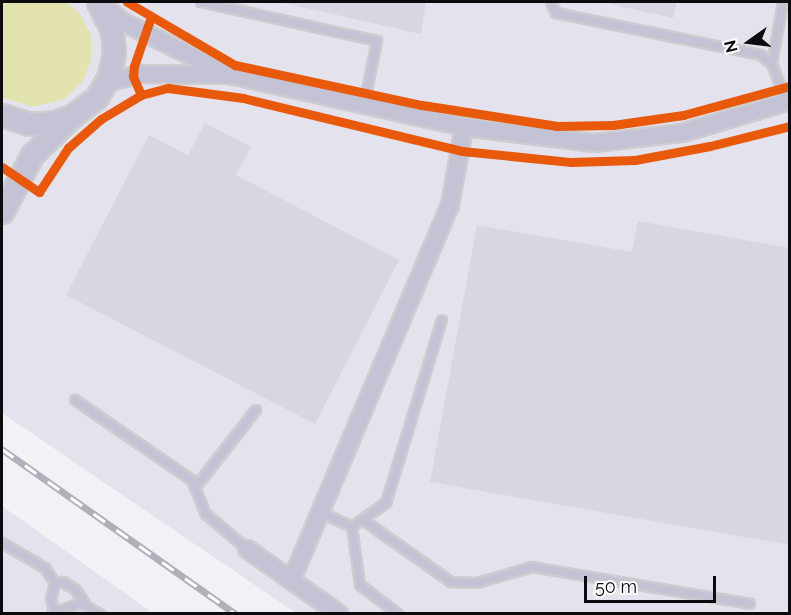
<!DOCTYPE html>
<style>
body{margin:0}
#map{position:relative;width:791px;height:615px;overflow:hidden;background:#f1f1f6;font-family:Raleway,sans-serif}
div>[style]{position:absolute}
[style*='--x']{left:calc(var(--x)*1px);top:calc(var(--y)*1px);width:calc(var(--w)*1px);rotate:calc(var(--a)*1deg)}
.built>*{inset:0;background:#e3e2ed}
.green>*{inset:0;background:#e2e3ae}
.building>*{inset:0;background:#d8d7e1}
.roads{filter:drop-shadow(2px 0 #cdcdd0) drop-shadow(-2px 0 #cdcdd0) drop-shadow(0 2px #cdcdd0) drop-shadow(0 -2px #cdcdd0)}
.service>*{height:8px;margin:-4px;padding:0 4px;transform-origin:4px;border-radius:4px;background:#c4c2d5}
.minor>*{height:16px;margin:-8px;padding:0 8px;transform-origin:8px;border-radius:8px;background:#c4c2d5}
.tertiary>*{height:21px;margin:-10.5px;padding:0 10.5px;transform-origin:10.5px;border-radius:10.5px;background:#c4c2d5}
.rail>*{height:7px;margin-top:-3.5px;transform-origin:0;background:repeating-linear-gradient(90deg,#fff 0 14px,#b1b0ba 0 28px);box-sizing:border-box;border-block:2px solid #b1b0ba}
.cycleway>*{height:9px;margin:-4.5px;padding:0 4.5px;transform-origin:4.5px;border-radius:4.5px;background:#e8590c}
span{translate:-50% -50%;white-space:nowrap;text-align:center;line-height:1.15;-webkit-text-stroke:5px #fff;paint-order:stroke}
.frame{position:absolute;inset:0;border:3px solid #0c0c0f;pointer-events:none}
.north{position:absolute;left:719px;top:12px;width:60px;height:60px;-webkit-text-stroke:4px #fff;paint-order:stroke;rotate:256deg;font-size:16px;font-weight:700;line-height:24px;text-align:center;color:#0c0c0f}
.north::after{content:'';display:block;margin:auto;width:21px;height:27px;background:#0c0c0f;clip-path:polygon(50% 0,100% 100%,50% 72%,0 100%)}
.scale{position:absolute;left:584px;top:576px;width:132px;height:27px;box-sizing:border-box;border:3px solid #0c0c0f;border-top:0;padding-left:8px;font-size:18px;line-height:21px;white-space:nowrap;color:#0c0c0f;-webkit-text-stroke:4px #fff;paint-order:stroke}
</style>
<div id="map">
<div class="built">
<i style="clip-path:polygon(2px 2px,789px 2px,789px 613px,296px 613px,2px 413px)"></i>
<i style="clip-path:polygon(2px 506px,153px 613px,2px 613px)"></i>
</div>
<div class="green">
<i style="clip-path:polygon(2px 2px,67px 2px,80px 14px,91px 35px,91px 61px,83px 81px,65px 99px,33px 107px,2px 97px)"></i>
</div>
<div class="building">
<i style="clip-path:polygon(279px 2px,426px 2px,421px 34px)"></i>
<i style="clip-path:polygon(601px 2px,677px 2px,673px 18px)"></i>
<i style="clip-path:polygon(205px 123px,251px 147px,236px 175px,399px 260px,315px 424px,66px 295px,149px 135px,188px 155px)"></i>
<i style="clip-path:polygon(638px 221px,790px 248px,790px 545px,430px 482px,477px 225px,632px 252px)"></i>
</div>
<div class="roads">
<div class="service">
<i style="--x:201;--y:2;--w:180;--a:12.5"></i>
<i style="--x:377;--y:41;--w:65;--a:101.5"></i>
<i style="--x:551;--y:2;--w:12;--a:66"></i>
<i style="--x:556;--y:13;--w:209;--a:11.6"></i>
<i style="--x:761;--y:55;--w:14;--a:39"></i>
<i style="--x:783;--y:2;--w:63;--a:100.1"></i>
<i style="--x:772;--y:64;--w:41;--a:68.5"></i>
<i style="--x:75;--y:400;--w:142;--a:34.4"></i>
<i style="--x:192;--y:480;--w:37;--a:68"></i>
<i style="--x:206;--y:514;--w:54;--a:40.5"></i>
<i style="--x:195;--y:488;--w:99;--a:-52"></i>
<i style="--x:320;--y:512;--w:35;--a:25"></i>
<i style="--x:352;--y:527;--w:59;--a:82.1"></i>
<i style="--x:360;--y:585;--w:48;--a:37.3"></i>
<i style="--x:363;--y:520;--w:108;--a:35.2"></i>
<i style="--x:451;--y:582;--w:26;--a:2"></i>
<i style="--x:477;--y:583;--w:57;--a:-16.2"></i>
<i style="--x:532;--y:567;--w:221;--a:9.6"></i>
<i style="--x:352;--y:527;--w:42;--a:-35.2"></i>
<i style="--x:386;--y:503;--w:191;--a:-73"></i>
<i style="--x:2;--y:543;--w:50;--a:30.2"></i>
<i style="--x:45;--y:568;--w:18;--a:56"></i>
<i style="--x:55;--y:612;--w:14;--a:-107"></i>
<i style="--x:51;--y:599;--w:16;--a:-76"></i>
<i style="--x:55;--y:583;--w:8;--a:-7"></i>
<i style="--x:63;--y:582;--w:15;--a:32"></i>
<i style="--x:76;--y:590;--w:17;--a:57"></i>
<i style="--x:52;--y:614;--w:30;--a:-21"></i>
<i style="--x:80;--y:603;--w:23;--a:29"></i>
</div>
<div class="minor">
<i style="--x:100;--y:2;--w:30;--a:41"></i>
<i style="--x:123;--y:22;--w:115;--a:26.3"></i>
<i style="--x:105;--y:83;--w:38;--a:-14"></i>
<i style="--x:142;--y:74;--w:88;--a:0.7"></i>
<i style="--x:230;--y:75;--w:240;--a:12.5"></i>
<i style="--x:464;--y:127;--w:132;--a:7"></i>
<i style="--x:595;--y:143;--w:88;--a:-6.6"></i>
<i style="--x:682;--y:133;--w:113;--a:-16.5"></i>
<i style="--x:247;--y:549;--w:113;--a:35.2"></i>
<i style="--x:292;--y:579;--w:406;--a:-67.1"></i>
<i style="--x:450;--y:205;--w:79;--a:-79.8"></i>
</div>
<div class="tertiary">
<i style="--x:2;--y:115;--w:28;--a:18"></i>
<i style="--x:29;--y:124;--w:26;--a:-4"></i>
<i style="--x:55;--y:122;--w:18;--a:-19"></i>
<i style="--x:72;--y:116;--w:31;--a:-37"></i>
<i style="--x:97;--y:97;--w:24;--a:-60"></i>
<i style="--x:109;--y:76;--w:24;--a:-78"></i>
<i style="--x:114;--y:53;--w:22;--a:-95"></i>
<i style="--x:112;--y:31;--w:32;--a:-116"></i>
<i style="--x:2;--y:212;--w:64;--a:-62.2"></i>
<i style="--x:32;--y:155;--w:53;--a:-44.2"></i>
</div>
</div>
<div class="rail">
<i style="--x:2;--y:449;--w:286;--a:35.2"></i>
</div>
<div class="cycleway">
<i style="--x:127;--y:2;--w:125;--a:30.3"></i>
<i style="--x:235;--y:65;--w:191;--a:12.1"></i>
<i style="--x:422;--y:105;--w:137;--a:8.8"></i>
<i style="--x:557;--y:126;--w:56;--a:-1"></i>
<i style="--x:613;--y:125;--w:71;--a:-8.1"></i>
<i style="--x:683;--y:115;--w:111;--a:-15.2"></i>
<i style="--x:141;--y:95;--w:21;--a:-113"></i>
<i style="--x:133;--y:76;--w:10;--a:-84"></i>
<i style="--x:134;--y:66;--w:52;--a:-70.9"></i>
<i style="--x:2;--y:167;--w:45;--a:34"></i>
<i style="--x:39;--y:192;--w:53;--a:-56.6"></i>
<i style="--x:68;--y:148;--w:44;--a:-41.3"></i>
<i style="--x:101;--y:119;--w:47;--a:-31"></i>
<i style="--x:141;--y:95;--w:28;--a:-15"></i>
<i style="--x:168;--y:88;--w:76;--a:7.6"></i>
<i style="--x:243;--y:98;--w:225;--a:13.6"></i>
<i style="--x:462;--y:151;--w:110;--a:5.8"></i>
<i style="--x:571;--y:162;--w:64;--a:-1.8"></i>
<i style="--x:635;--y:160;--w:76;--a:-10.6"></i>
<i style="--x:710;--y:146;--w:82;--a:-14"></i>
</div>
<div class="frame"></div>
<div class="north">N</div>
<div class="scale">50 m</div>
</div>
